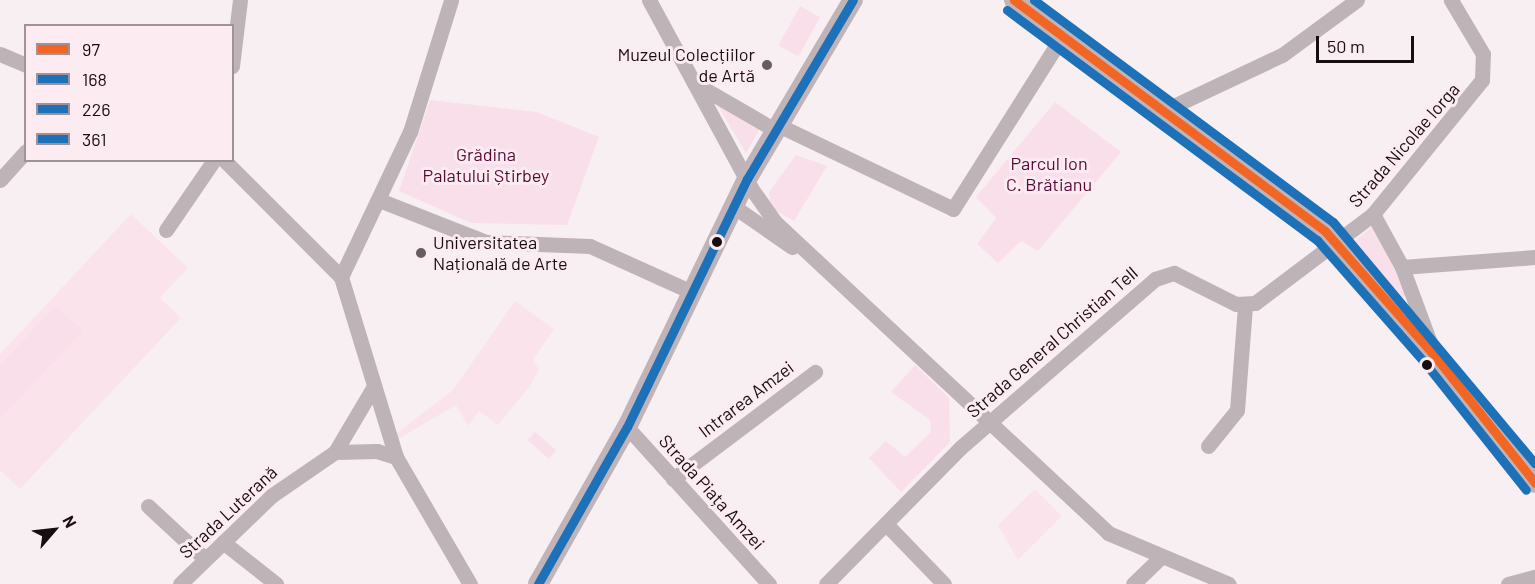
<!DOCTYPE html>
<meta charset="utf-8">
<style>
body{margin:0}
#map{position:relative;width:1535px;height:584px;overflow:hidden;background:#f8eff2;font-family:Barlow,sans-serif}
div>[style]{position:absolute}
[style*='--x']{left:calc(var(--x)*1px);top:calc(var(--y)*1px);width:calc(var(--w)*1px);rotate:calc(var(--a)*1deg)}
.built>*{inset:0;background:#fbe3ec}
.green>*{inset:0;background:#f9dfe9;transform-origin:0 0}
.minor>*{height:15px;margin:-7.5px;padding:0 7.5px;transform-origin:7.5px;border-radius:7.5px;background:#beb3b6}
.major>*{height:20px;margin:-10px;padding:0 10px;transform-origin:10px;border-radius:10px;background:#c1b4b9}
.bus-1>*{height:9px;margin:-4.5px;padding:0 4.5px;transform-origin:4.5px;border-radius:4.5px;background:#f26522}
.bus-2>*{height:9px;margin:-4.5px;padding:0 4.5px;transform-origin:4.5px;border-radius:4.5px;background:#1d71b8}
.bus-3>*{height:9px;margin:-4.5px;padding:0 4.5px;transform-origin:4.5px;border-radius:4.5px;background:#1d71b8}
.bus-4>*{height:9px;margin:-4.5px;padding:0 4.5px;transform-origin:4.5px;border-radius:4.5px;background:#1d71b8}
.dots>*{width:16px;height:16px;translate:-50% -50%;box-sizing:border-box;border:3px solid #fcebf1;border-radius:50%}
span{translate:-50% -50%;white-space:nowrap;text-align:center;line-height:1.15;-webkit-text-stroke:6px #fcebf1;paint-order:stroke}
.poi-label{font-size:18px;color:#170e11}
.right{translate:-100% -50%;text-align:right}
.left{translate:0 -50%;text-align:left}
.street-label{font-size:18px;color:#170e11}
.park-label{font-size:18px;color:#570a36}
.legend{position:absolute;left:24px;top:24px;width:210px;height:138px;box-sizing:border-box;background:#fcebf1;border:2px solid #a09397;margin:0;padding:8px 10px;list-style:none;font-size:18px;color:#170e11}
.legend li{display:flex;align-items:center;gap:12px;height:30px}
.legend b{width:30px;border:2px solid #a09397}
.north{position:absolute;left:24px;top:500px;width:60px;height:60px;-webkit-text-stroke:4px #fcebf1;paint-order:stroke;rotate:62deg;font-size:16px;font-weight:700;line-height:24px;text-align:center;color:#170e11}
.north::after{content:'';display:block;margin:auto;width:21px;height:27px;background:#170e11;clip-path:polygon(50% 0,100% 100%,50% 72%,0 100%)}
.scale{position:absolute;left:1316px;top:36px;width:98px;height:27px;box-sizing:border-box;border:3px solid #170e11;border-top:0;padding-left:8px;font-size:18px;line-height:21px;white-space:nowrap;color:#170e11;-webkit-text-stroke:4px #fcebf1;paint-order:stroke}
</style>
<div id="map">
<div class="built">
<i style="clip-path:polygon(131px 214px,188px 268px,160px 298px,181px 318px,20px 489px,0 470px,0 354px)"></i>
<i style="clip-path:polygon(515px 301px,554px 329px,533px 360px,539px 370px,530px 386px,498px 425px,479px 411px,468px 426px,456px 405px,395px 441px,393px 436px,453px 390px)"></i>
<i style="clip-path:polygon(1035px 489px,1062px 516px,1018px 560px,998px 525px)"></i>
</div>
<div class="green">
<i style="left:800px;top:6px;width:23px;height:45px;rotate:29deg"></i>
<i style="clip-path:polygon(713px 98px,761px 127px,746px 153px)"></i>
<i style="clip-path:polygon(430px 100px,537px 112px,599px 137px,567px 225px,471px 223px,399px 191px)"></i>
<i style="clip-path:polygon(1055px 102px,1121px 152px,1038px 251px,1021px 241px,998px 263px,977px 244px,996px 218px,976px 197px)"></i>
<i style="clip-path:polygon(796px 155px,827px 166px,794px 221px,771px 208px,769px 192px)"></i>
<i style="clip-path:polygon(1373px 226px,1407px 295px,1400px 300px,1351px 244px)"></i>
<i style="clip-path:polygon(56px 306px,83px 331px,0 419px,0 365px)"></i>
<i style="clip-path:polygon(915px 365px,949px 398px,950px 442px,901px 492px,869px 458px,886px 441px,905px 457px,931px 432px,930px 420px,891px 392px)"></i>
<i style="left:535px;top:432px;width:28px;height:11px;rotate:41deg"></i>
</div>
<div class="minor">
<i style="--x:649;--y:0;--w:214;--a:61.5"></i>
<i style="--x:751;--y:188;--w:42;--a:54.8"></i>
<i style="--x:775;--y:222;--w:456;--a:43"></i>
<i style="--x:1108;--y:533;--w:131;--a:22.9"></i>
<i style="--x:0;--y:54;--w:28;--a:23"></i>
<i style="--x:232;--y:66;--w:66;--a:-83.1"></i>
<i style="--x:694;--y:83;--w:94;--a:30.1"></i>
<i style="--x:1165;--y:110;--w:129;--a:-25.2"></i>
<i style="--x:1282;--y:55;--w:93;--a:-36.3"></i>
<i style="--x:778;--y:125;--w:194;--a:25.6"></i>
<i style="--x:953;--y:209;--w:206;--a:-57.7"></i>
<i style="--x:224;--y:160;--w:165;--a:45"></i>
<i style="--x:341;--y:277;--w:188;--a:73"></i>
<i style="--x:396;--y:457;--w:147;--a:59.8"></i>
<i style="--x:0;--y:180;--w:39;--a:-48"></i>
<i style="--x:379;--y:200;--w:115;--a:21.4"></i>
<i style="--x:486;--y:242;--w:104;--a:2.2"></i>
<i style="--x:590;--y:246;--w:112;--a:24.3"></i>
<i style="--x:733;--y:206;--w:72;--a:34.8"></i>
<i style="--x:1373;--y:214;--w:60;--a:61.3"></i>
<i style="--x:1402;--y:267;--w:86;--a:69.7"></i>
<i style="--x:166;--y:230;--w:85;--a:-55.6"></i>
<i style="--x:1402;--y:267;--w:133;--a:-4.3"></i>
<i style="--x:341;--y:277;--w:161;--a:-64.6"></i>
<i style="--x:410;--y:132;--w:138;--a:-72.7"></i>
<i style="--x:627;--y:427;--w:212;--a:47.9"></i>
<i style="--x:1208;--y:446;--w:46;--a:-51.1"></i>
<i style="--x:1237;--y:410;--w:105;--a:-85.6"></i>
<i style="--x:335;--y:452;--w:42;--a:-1.4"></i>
<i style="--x:377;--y:451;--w:20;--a:18"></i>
<i style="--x:673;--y:479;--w:178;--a:-37"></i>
<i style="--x:148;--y:506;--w:78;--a:42.9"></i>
<i style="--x:887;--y:525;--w:82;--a:46"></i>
<i style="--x:223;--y:542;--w:68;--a:38.4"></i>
<i style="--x:180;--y:584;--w:127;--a:-44"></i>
<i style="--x:271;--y:496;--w:78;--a:-34.5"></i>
<i style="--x:335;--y:452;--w:77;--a:-59.4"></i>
<i style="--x:826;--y:584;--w:191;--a:-45.4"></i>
<i style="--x:960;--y:448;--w:258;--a:-40.9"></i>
<i style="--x:1155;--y:279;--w:20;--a:-18"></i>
<i style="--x:1174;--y:273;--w:69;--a:26.6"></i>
<i style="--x:1236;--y:304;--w:19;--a:-3"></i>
<i style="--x:1255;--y:303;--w:148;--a:-37"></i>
<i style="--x:1373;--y:214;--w:173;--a:-50.9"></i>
<i style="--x:1482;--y:80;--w:26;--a:-88"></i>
<i style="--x:1483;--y:54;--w:63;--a:-120.7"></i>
<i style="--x:1133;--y:584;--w:39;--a:-44"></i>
<i style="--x:1508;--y:584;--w:28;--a:-15"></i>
</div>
<div class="major">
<i style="--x:1014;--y:0;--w:387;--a:36.6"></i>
<i style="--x:1325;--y:231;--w:165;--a:48.7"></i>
<i style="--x:1434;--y:355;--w:163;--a:51.7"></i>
<i style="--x:538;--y:584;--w:180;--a:-60.5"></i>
<i style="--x:627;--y:427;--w:276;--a:-64.2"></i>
<i style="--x:747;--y:179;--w:208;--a:-59.4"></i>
</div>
<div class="bus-1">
<i style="--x:1014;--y:0;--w:387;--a:36.6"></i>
<i style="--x:1325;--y:231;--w:165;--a:48.7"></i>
<i style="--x:1434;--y:355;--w:163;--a:51.7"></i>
</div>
<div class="bus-2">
<i style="--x:1007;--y:10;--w:386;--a:36.6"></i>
<i style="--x:1317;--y:240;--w:164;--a:48.7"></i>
<i style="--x:1425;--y:363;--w:162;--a:51.5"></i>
</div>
<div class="bus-3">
<i style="--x:1034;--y:0;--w:372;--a:36.6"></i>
<i style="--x:1333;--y:222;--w:315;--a:50.1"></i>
</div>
<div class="bus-4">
<i style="--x:538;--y:584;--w:180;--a:-60.5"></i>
<i style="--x:627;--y:427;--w:276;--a:-64.2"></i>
<i style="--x:747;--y:179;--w:208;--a:-59.4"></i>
</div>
<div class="dots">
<i style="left:767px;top:65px;background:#665d60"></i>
<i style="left:717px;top:242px;background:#170e11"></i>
<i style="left:421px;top:253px;background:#665d60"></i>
<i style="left:1427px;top:365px;background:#170e11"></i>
</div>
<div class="poi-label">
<span class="right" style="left:755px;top:65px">Muzeul Colecțiilor<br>de Artă</span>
<span class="left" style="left:433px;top:253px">Universitatea<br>Națională de Arte</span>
</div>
<div class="street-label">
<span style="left:1404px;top:145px;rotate:-49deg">Strada Nicolae Iorga</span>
<span style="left:1052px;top:342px;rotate:-41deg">Strada General Christian Tell</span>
<span style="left:746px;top:399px;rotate:-37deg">Intrarea Amzei</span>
<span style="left:712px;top:492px;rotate:48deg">Strada Piața Amzei</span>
<span style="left:228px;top:512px;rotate:-43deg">Strada Luterană</span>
</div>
<div class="park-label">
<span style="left:486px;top:165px">Grădina<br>Palatului Știrbey</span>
<span style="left:1049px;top:174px">Parcul Ion<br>C. Brătianu</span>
</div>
<ul class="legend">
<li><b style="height:8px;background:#f26522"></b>97</li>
<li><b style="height:8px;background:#1d71b8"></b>168</li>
<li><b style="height:8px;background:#1d71b8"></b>226</li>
<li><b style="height:8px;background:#1d71b8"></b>361</li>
</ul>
<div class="north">N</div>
<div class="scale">50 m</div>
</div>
